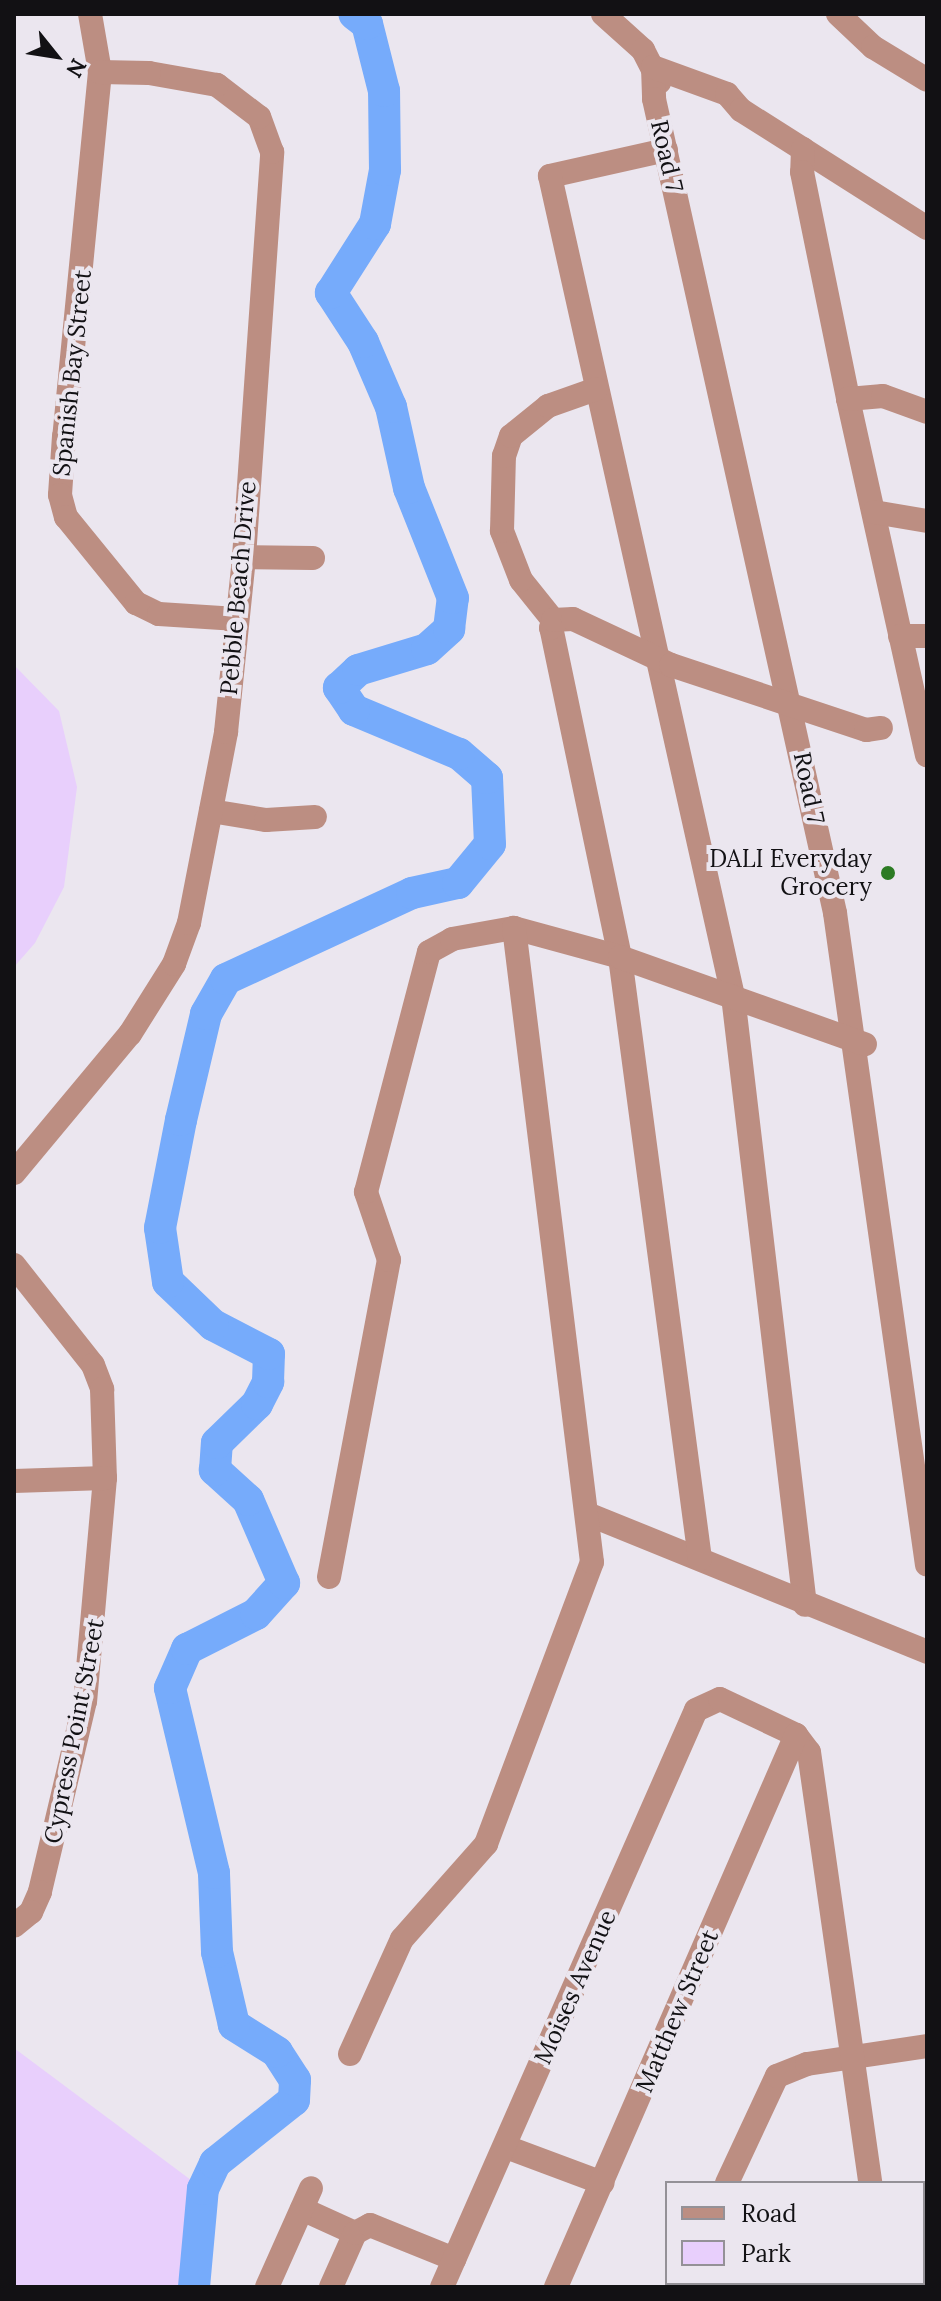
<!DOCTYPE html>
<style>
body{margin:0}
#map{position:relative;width:941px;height:2301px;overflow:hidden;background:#ebe6ef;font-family:Lora,serif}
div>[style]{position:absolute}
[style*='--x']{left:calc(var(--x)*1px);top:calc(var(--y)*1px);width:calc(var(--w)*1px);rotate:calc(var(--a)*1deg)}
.green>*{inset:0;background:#e8cffc}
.river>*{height:32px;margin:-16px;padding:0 16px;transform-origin:16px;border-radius:16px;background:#76abfb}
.minor>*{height:24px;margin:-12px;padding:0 12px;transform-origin:12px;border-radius:12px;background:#bc8e82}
.dots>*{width:22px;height:22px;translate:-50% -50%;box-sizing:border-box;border:4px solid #ebe6ef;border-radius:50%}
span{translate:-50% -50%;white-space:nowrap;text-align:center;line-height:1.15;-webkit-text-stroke:8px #ebe6ef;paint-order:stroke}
.street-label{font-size:24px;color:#121114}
.poi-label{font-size:24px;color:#121114}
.right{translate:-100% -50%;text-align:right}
.frame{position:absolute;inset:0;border:16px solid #121114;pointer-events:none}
.legend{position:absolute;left:665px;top:2181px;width:260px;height:104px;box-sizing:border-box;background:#ebe6ef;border:2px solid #949197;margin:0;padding:10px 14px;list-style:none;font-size:24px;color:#121114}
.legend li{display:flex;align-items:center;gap:16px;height:40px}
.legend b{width:40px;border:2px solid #949197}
.north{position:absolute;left:16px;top:16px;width:80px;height:80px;-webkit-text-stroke:6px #ebe6ef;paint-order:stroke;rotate:120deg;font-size:22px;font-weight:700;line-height:32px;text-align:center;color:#121114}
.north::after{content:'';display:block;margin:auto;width:28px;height:36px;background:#121114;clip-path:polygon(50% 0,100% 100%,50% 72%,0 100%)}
</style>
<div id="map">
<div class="green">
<i style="clip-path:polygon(14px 665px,59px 711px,77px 787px,64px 887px,35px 943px,14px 967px)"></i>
<i style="clip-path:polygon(14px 2048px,203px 2189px,194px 2287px,14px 2287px)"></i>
</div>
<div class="river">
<i style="--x:194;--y:2287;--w:98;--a:-84.8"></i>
<i style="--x:203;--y:2189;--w:29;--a:-65"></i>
<i style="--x:215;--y:2163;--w:101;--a:-38.6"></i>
<i style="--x:294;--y:2100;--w:20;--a:-87"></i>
<i style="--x:295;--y:2080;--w:33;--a:-123"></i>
<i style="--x:277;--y:2052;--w:51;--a:-147.9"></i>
<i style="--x:234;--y:2025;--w:75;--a:-103.1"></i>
<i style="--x:217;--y:1952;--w:79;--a:-92.2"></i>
<i style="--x:214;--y:1873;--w:190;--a:-103.4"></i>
<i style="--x:170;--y:1688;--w:43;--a:-66.4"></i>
<i style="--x:187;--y:1649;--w:77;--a:-26.9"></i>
<i style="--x:256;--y:1614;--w:42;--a:-47.9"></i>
<i style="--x:284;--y:1583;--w:90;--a:-113.4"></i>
<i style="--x:248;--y:1500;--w:45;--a:-137.7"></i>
<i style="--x:215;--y:1470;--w:27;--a:-86"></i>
<i style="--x:217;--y:1443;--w:56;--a:-44.3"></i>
<i style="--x:257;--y:1404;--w:25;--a:-63"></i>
<i style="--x:268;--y:1382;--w:28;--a:-88"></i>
<i style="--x:269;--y:1354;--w:63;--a:-152.6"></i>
<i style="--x:213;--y:1325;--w:62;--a:-136.3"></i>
<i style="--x:168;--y:1282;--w:55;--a:-98.4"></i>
<i style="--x:160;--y:1228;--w:110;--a:-79"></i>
<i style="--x:181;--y:1120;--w:109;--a:-76.7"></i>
<i style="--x:206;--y:1014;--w:40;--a:-60.3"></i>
<i style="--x:226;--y:979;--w:205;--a:-24.8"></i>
<i style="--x:412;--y:893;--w:47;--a:-12.3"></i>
<i style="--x:458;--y:883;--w:50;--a:-50.6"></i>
<i style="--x:490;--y:844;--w:66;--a:-92.6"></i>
<i style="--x:487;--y:778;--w:37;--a:-139"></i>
<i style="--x:459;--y:754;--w:114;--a:-157.3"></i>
<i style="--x:354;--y:710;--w:27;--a:-124"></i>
<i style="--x:339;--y:688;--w:26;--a:-43"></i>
<i style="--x:358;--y:670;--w:72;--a:-16.9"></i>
<i style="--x:427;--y:649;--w:30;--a:-42"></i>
<i style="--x:449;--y:629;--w:31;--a:-83"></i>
<i style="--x:453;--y:598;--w:118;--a:-111.8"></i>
<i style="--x:409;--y:488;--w:83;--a:-102.5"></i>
<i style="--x:391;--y:407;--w:71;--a:-113.3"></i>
<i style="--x:363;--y:342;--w:59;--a:-123.1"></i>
<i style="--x:331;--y:293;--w:82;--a:-57.5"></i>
<i style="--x:375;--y:224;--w:55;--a:-79.5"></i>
<i style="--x:385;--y:170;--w:79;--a:-90.7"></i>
<i style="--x:384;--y:91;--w:69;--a:-104.2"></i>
<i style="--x:367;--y:24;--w:16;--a:-142"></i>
</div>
<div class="minor">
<i style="--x:90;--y:14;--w:59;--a:80.2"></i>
<i style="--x:100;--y:72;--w:366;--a:95.6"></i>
<i style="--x:64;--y:436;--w:59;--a:93.9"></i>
<i style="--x:60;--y:495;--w:23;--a:75"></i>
<i style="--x:66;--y:517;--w:111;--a:50.9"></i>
<i style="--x:136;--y:603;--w:25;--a:26"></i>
<i style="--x:159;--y:614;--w:78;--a:3.7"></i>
<i style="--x:603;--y:14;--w:54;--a:42"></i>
<i style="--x:643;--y:50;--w:36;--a:63"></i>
<i style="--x:838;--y:14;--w:48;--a:43.3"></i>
<i style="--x:873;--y:47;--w:63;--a:31.4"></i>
<i style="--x:653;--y:67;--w:32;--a:88"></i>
<i style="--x:654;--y:99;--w:834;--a:77.46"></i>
<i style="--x:835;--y:913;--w:658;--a:81.97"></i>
<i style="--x:653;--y:67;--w:79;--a:20"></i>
<i style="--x:727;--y:94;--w:21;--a:49"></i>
<i style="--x:741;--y:110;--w:220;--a:32.4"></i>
<i style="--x:803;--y:149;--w:23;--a:92"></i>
<i style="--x:802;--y:172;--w:232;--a:78.5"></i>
<i style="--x:848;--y:399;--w:365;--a:77.5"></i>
<i style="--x:666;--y:150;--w:119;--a:167.4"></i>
<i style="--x:550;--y:176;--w:840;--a:77.42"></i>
<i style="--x:733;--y:996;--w:613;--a:83.26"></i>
<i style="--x:848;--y:399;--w:35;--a:-5"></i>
<i style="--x:883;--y:396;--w:47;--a:20"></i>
<i style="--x:874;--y:512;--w:54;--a:9.6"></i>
<i style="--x:244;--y:557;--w:69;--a:0.8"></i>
<i style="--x:553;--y:620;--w:51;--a:-128.7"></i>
<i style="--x:521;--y:580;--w:53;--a:-111.2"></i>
<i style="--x:502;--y:531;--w:75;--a:-88.5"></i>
<i style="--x:504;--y:456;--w:21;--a:-71"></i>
<i style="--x:511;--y:436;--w:48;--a:-39"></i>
<i style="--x:548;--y:406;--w:51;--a:-19.5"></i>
<i style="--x:900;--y:636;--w:27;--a:0"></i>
<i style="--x:211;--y:811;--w:56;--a:9.3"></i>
<i style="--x:266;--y:820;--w:49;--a:-3.5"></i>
<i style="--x:14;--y:1173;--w:181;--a:-50.2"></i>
<i style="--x:130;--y:1034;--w:83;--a:-57.8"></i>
<i style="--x:174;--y:964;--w:44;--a:-69.9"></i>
<i style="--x:189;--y:923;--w:195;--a:-79"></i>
<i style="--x:226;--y:732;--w:176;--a:-84.1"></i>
<i style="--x:244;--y:557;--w:406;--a:-86"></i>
<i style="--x:272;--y:152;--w:37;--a:-110"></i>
<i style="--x:259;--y:117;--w:53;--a:-142.7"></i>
<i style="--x:217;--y:85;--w:69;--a:-170"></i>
<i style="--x:149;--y:73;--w:49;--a:-178.8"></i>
<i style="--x:14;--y:1265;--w:127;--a:51.7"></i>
<i style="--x:93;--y:1365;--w:26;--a:69"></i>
<i style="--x:102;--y:1389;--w:89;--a:88.1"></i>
<i style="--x:105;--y:1478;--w:224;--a:95.1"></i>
<i style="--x:85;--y:1701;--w:196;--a:103.3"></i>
<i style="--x:40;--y:1892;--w:22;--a:114"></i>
<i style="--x:31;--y:1912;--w:22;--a:141"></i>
<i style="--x:14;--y:1481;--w:91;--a:-1.9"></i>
<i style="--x:590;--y:1515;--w:364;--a:22.1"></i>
<i style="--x:700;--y:1559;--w:607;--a:-97.57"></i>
<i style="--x:620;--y:957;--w:336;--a:-101.8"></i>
<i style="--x:551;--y:628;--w:8;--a:-76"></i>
<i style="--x:553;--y:620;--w:20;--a:-3"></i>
<i style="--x:573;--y:619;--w:108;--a:25.1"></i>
<i style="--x:671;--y:665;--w:206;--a:18.4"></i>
<i style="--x:866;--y:730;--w:15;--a:-8"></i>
<i style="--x:329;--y:1577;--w:323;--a:-79.3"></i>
<i style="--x:389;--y:1260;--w:72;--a:-108.7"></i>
<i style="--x:366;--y:1192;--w:248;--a:-75.3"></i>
<i style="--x:429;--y:952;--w:26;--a:-29"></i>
<i style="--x:452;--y:939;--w:63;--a:-10.1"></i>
<i style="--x:514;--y:928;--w:110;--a:15.3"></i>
<i style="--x:620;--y:957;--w:260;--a:19.6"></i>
<i style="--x:350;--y:2054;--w:126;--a:-65.7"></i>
<i style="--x:402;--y:1939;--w:127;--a:-48.5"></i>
<i style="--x:486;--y:1844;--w:301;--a:-69.4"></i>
<i style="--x:592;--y:1562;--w:639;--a:-97.01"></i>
<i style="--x:506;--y:2147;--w:103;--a:20.4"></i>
<i style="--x:727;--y:2183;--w:118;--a:-65"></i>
<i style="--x:777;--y:2076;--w:32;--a:-22"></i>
<i style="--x:807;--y:2064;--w:121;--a:-8.5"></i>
<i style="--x:302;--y:2209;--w:58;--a:24.4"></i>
<i style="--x:866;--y:2283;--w:15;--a:8"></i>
<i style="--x:267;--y:2287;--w:108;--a:-66"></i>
<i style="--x:331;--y:2287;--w:59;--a:-66"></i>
<i style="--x:355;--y:2233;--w:17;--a:-28"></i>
<i style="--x:370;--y:2225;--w:91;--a:22"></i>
<i style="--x:442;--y:2287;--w:630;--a:-66.24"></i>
<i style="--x:696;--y:1710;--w:26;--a:-25"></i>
<i style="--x:720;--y:1699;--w:84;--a:25.3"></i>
<i style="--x:796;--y:1735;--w:21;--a:53"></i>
<i style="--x:809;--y:1752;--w:435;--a:81.9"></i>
<i style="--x:556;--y:2287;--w:602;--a:-66.5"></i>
<i style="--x:681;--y:2287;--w:4;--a:-63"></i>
</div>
<div class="dots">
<i style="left:888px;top:873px;background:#2c7b24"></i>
</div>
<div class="street-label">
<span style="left:667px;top:156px;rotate:77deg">Road 7</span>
<span style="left:72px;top:373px;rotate:-84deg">Spanish Bay Street</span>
<span style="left:238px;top:588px;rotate:-85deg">Pebble Beach Drive</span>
<span style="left:809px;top:788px;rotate:78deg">Road 7</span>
<span style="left:74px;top:1731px;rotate:-79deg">Cypress Point Street</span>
<span style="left:575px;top:1987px;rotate:-66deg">Moises Avenue</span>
<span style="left:677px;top:2011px;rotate:-67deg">Matthew Street</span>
</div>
<div class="poi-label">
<span class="right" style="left:872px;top:873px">DALI Everyday<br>Grocery</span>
</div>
<div class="frame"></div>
<ul class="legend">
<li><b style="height:10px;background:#bc8e82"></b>Road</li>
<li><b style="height:22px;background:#e8cffc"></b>Park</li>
</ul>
<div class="north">N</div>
</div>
